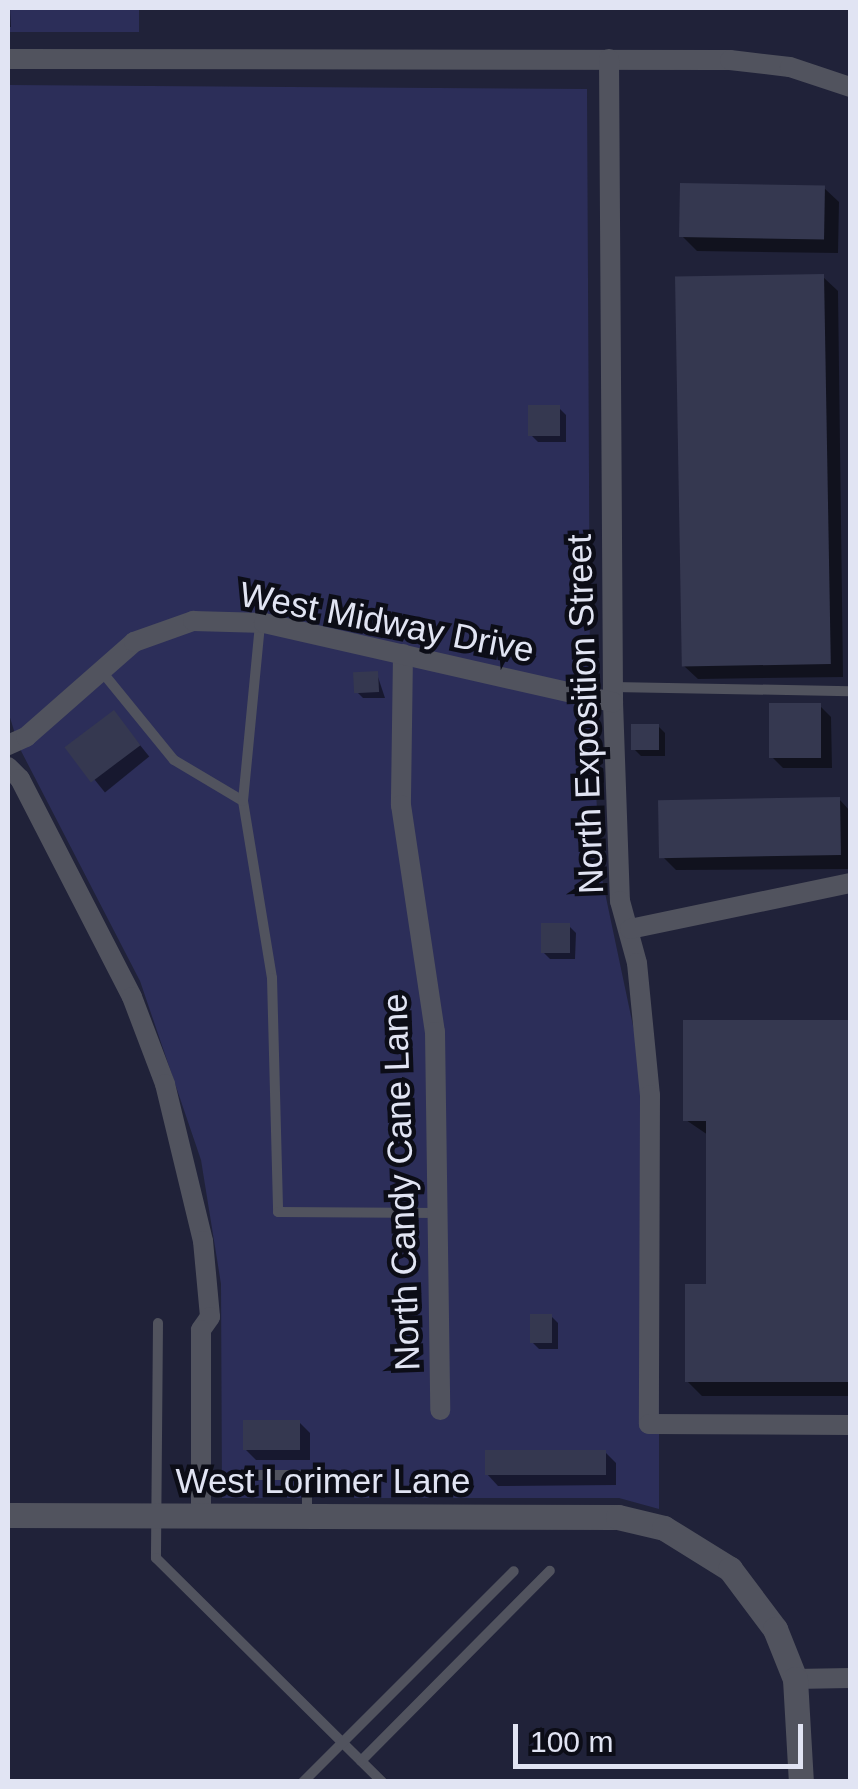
<!DOCTYPE html>
<style>
body{margin:0}
#map{position:relative;width:858px;height:1789px;overflow:hidden;background:#202239;font-family:Arial,sans-serif}
div>[style]{position:absolute}
[style*='--x']{left:calc(var(--x)*1px);top:calc(var(--y)*1px);width:calc(var(--w)*1px);rotate:calc(var(--a)*1deg)}
.green>*{inset:0;background:#2c2e59;transform-origin:0 0}
.shadow>*{inset:0;background:#0007;transform-origin:0 0}
.building>*{inset:0;background:#353850;transform-origin:0 0}
.service>*{height:10px;margin:-5px;padding:0 5px;transform-origin:5px;border-radius:5px;background:#51535e}
.minor>*{height:20px;margin:-10px;padding:0 10px;transform-origin:10px;border-radius:10px;background:#51535e}
.tertiary>*{height:25px;margin:-12.5px;padding:0 12.5px;transform-origin:12.5px;border-radius:12.5px;background:#51535e}
span{translate:-50% -50%;white-space:nowrap;text-align:center;line-height:1.15;-webkit-text-stroke:9px #0c0d17;paint-order:stroke}
.street-label{font-size:35px;color:#e1e4f3}
.frame{position:absolute;inset:0;border:10px solid #e1e4f3;pointer-events:none}
.scale{position:absolute;left:513px;top:1724px;width:290px;height:45px;box-sizing:border-box;border:5px solid #e1e4f3;border-top:0;padding-left:12px;font-size:30px;line-height:35px;white-space:nowrap;color:#e1e4f3;-webkit-text-stroke:8px #0c0d17;paint-order:stroke}
</style>
<div id="map">
<div class="green">
<i style="left:8px;top:8px;width:131px;height:24px"></i>
<i style="clip-path:polygon(8px 85px,587px 89px,590px 672px,600px 869px,659px 1149px,659px 1509px,619px 1498px,222px 1498px,221px 1284px,201px 1160px,140px 981px,19px 747px,8px 711px)"></i>
</div>
<div class="shadow">
<i style="clip-path:polygon(8px 8px,10px 8px,11px 27px,8px 27px)"></i>
<i style="clip-path:polygon(824px 188px,839px 202px,838px 253px,697px 251px,682px 236px)"></i>
<i style="clip-path:polygon(823px 277px,838px 291px,843px 677px,698px 679px,683px 665px)"></i>
<i style="clip-path:polygon(559px 408px,566px 415px,566px 442px,538px 442px,531px 435px)"></i>
<i style="clip-path:polygon(377px 674px,385px 698px,363px 698px,356px 691px)"></i>
<i style="clip-path:polygon(820px 706px,831px 717px,832px 768px,783px 768px,772px 757px)"></i>
<i style="left:114px;top:713px;width:56px;height:57px;rotate:51deg"></i>
<i style="clip-path:polygon(658px 726px,665px 733px,665px 756px,641px 756px,634px 749px)"></i>
<i style="clip-path:polygon(839px 799px,850px 811px,850px 869px,676px 870px,661px 855px)"></i>
<i style="clip-path:polygon(569px 926px,576px 933px,575px 959px,550px 959px,543px 952px)"></i>
<i style="clip-path:polygon(850px 1022px,850px 1396px,702px 1396px,687px 1381px,709px 1286px,708px 1135px,686px 1120px,686px 1023px)"></i>
<i style="clip-path:polygon(551px 1316px,558px 1323px,558px 1349px,539px 1349px,532px 1342px)"></i>
<i style="clip-path:polygon(299px 1422px,310px 1433px,310px 1460px,256px 1460px,245px 1449px)"></i>
<i style="clip-path:polygon(605px 1452px,616px 1463px,616px 1485px,498px 1486px,487px 1474px)"></i>
</div>
<div class="building">
<i style="left:680px;top:183px;width:145px;height:54px;rotate:1deg"></i>
<i style="left:824px;top:274px;width:390px;height:149px;rotate:89deg"></i>
<i style="left:528px;top:405px;width:32px;height:31px"></i>
<i style="left:378px;top:671px;width:21px;height:25px;rotate:87deg"></i>
<i style="left:769px;top:703px;width:52px;height:55px"></i>
<i style="left:114px;top:710px;width:44px;height:62px;rotate:53deg"></i>
<i style="left:631px;top:724px;width:28px;height:26px"></i>
<i style="left:840px;top:797px;width:58px;height:182px;rotate:89deg"></i>
<i style="left:541px;top:923px;width:29px;height:30px"></i>
<i style="clip-path:polygon(683px 1020px,850px 1020px,850px 1382px,685px 1382px,685px 1284px,706px 1284px,706px 1121px,683px 1121px)"></i>
<i style="left:530px;top:1314px;width:22px;height:29px"></i>
<i style="left:243px;top:1420px;width:57px;height:30px"></i>
<i style="left:485px;top:1450px;width:121px;height:25px"></i>
</div>
<div class="service">
<i style="--x:103;--y:673;--w:112;--a:50.8"></i>
<i style="--x:174;--y:760;--w:80;--a:30.7"></i>
<i style="--x:243;--y:801;--w:179;--a:80.7"></i>
<i style="--x:272;--y:978;--w:234;--a:88.5"></i>
<i style="--x:278;--y:1212;--w:160;--a:0.4"></i>
<i style="--x:613;--y:687;--w:237;--a:1"></i>
<i style="--x:243;--y:801;--w:179;--a:-84.5"></i>
<i style="--x:158;--y:1323;--w:235;--a:90.5"></i>
<i style="--x:156;--y:1558;--w:318;--a:44.7"></i>
<i style="--x:250;--y:1475;--w:48;--a:0"></i>
<i style="--x:298;--y:1475;--w:13;--a:48"></i>
<i style="--x:307;--y:1485;--w:30;--a:90"></i>
<i style="--x:361;--y:1761;--w:268;--a:-45.2"></i>
<i style="--x:303;--y:1782;--w:298;--a:-45"></i>
</div>
<div class="minor">
<i style="--x:8;--y:59;--w:722;--a:0.08"></i>
<i style="--x:730;--y:60;--w:60;--a:6.7"></i>
<i style="--x:790;--y:67;--w:63;--a:18.4"></i>
<i style="--x:609;--y:59;--w:643;--a:89.64"></i>
<i style="--x:613;--y:702;--w:199;--a:88"></i>
<i style="--x:620;--y:901;--w:64;--a:74.7"></i>
<i style="--x:637;--y:963;--w:133;--a:84.4"></i>
<i style="--x:650;--y:1095;--w:329;--a:90.2"></i>
<i style="--x:649;--y:1424;--w:201;--a:0.3"></i>
<i style="--x:403;--y:654;--w:151;--a:90.8"></i>
<i style="--x:401;--y:805;--w:230;--a:81.5"></i>
<i style="--x:435;--y:1032;--w:378;--a:89.2"></i>
<i style="--x:8;--y:745;--w:20;--a:-24"></i>
<i style="--x:26;--y:737;--w:144;--a:-41.3"></i>
<i style="--x:134;--y:642;--w:63;--a:-19.6"></i>
<i style="--x:193;--y:621;--w:71;--a:1.6"></i>
<i style="--x:264;--y:623;--w:358;--a:12.8"></i>
<i style="--x:8;--y:767;--w:17;--a:45"></i>
<i style="--x:20;--y:779;--w:245;--a:62.8"></i>
<i style="--x:132;--y:997;--w:93;--a:69.2"></i>
<i style="--x:165;--y:1084;--w:162;--a:76.4"></i>
<i style="--x:203;--y:1241;--w:76;--a:84.7"></i>
<i style="--x:210;--y:1317;--w:16;--a:125"></i>
<i style="--x:201;--y:1330;--w:186;--a:90"></i>
<i style="--x:630;--y:929;--w:225;--a:-11.8"></i>
<i style="--x:795;--y:1679;--w:55;--a:-1"></i>
</div>
<div class="tertiary">
<i style="--x:8;--y:1515;--w:610;--a:0.19"></i>
<i style="--x:618;--y:1517;--w:47;--a:13.4"></i>
<i style="--x:664;--y:1528;--w:78;--a:31.8"></i>
<i style="--x:730;--y:1569;--w:75;--a:53.1"></i>
<i style="--x:775;--y:1629;--w:54;--a:68.2"></i>
<i style="--x:795;--y:1679;--w:103;--a:86.7"></i>
</div>
<div class="street-label">
<span style="left:387px;top:622px;rotate:11deg">West Midway Drive</span>
<span style="left:585px;top:714px;rotate:-92deg">North Exposition Street</span>
<span style="left:401px;top:1182px;rotate:-92deg">North Candy Cane Lane</span>
<span style="left:323px;top:1481px">West Lorimer Lane</span>
</div>
<div class="frame"></div>
<div class="scale">100 m</div>
</div>
